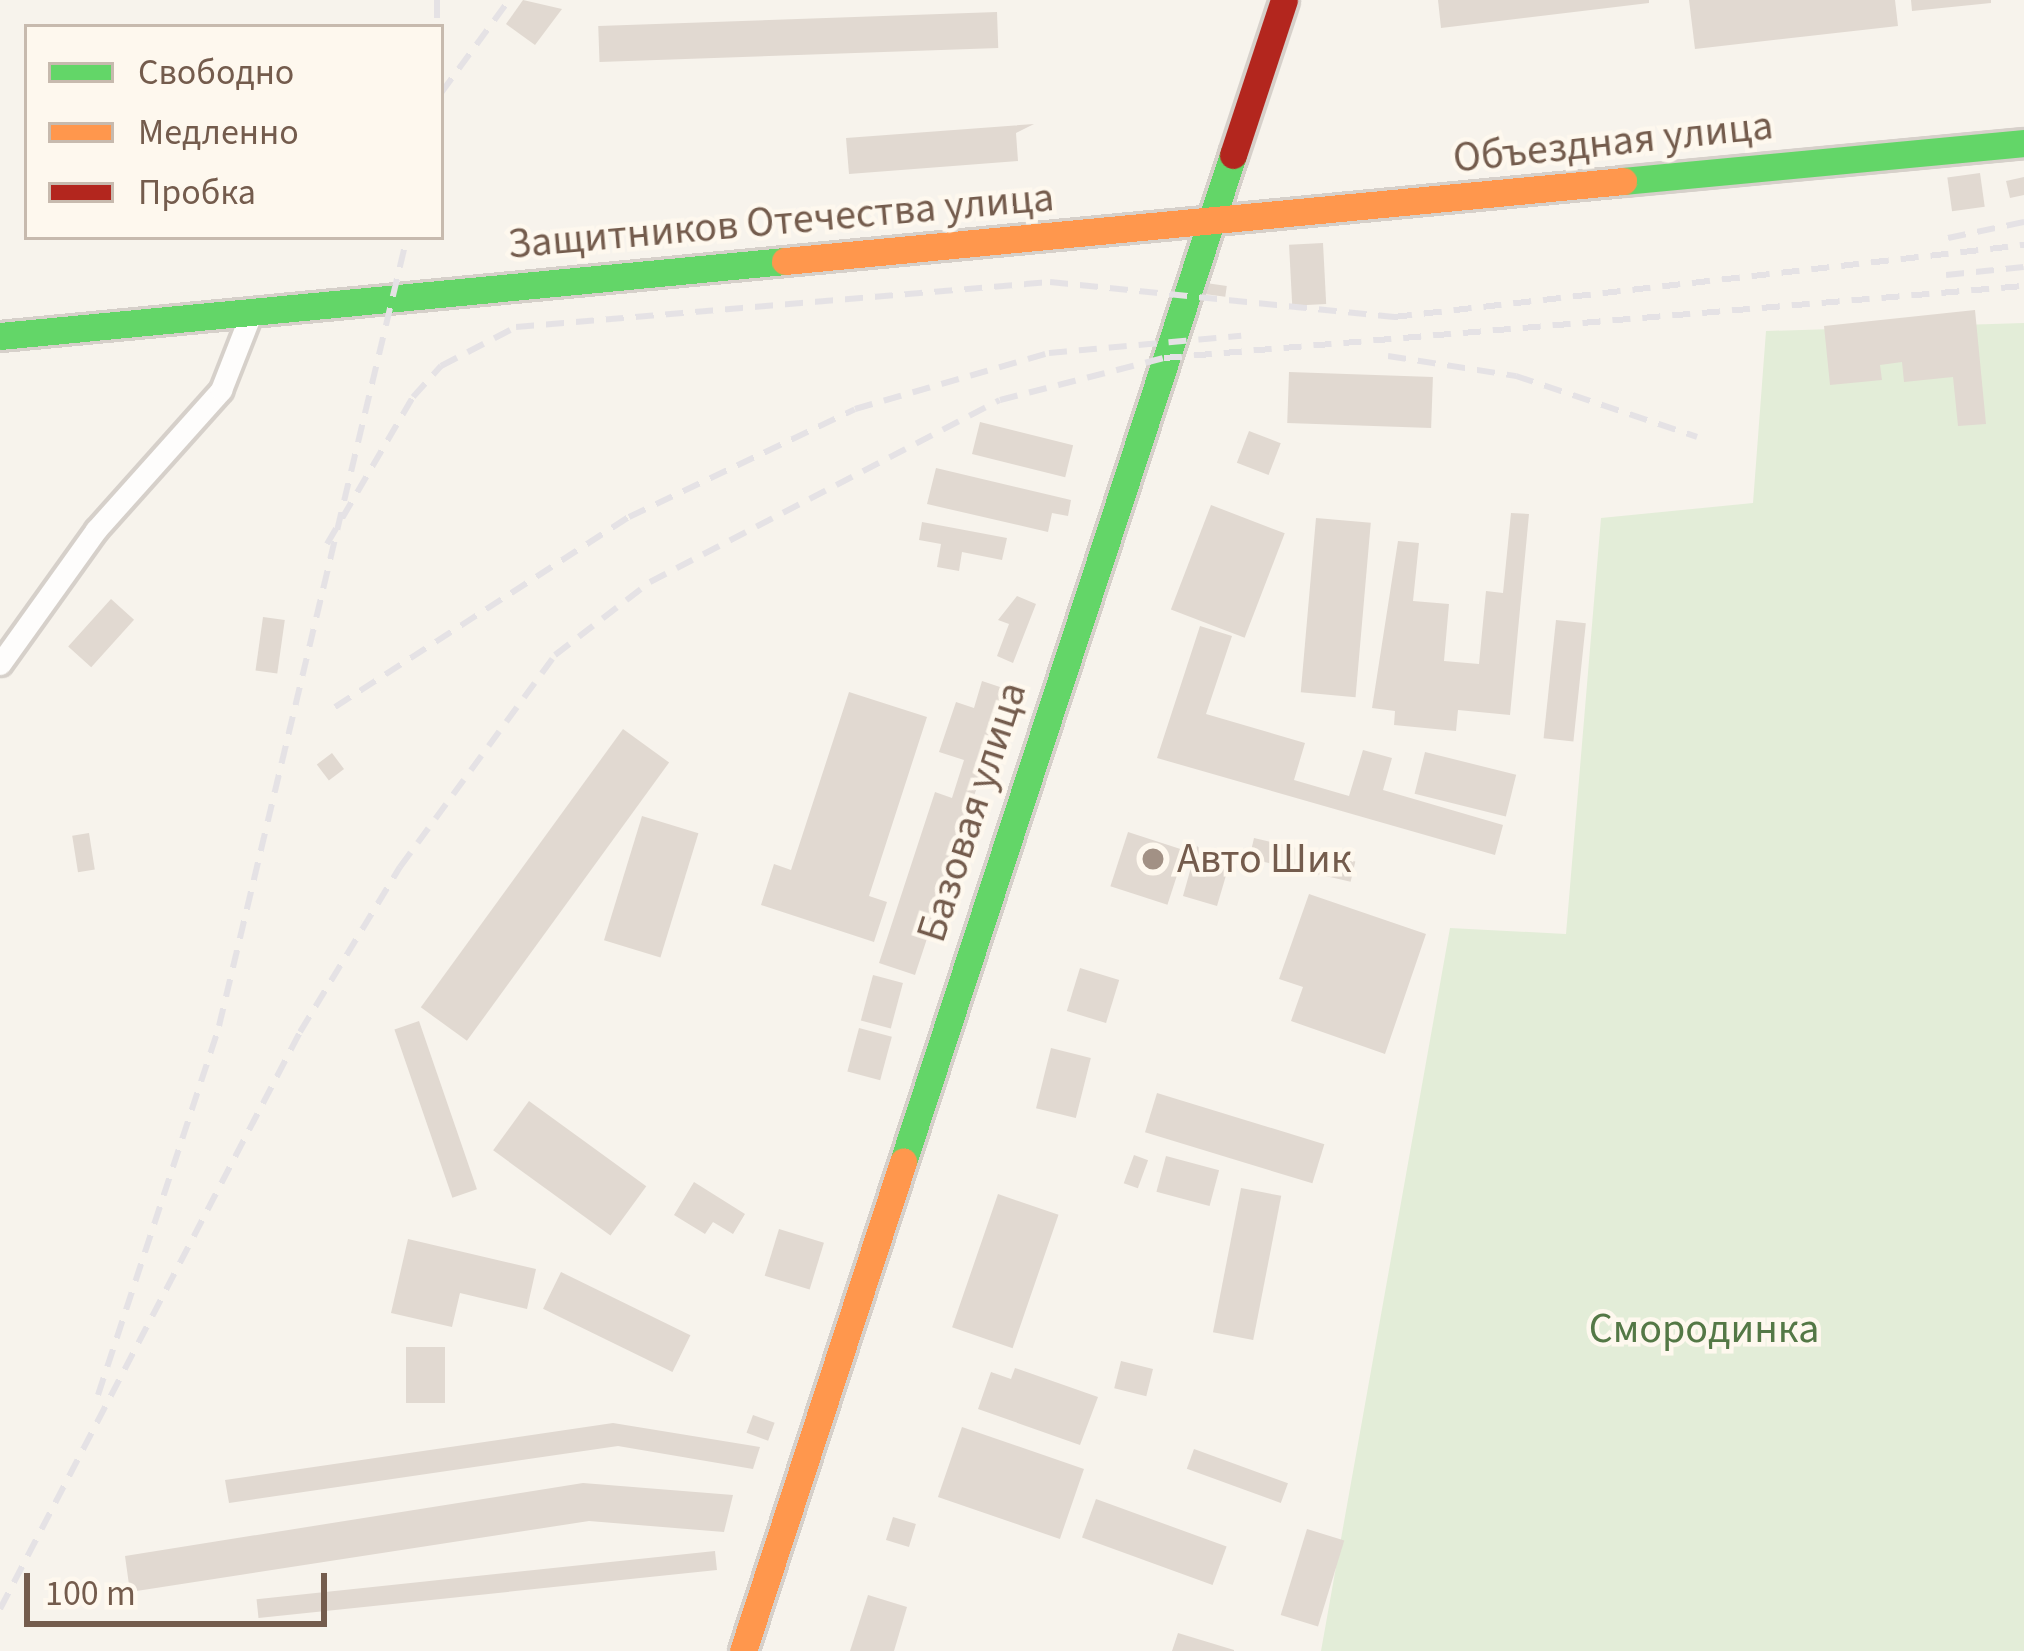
<!DOCTYPE html>
<meta charset="utf-8">
<style>
body{margin:0}
#map{position:relative;width:2024px;height:1651px;overflow:hidden;background:#f7f3ec;font-family:"Source Sans 3",sans-serif}
div>[style]{position:absolute}
[style*='--x']{left:calc(var(--x)*1px);top:calc(var(--y)*1px);width:calc(var(--w)*1px);rotate:calc(var(--a)*1deg)}
.green>*{inset:0;background:#e3edd8}
.building>*{inset:0;background:#e1d9d1;transform-origin:0 0}
.roads{filter:drop-shadow(3px 0 #d6d0ca) drop-shadow(-3px 0 #d6d0ca) drop-shadow(0 3px #d6d0ca) drop-shadow(0 -3px #d6d0ca)}
.street>*{height:21px;margin:-10.5px;padding:0 10.5px;transform-origin:10.5px;border-radius:10.5px;background:#fefdfc}
.fast>*{height:27px;margin:-13.5px;padding:0 13.5px;transform-origin:13.5px;border-radius:13.5px;background:#63d668}
.slow>*{height:27px;margin:-13.5px;padding:0 13.5px;transform-origin:13.5px;border-radius:13.5px;background:#ff974d}
.jam>*{height:27px;margin:-13.5px;padding:0 13.5px;transform-origin:13.5px;border-radius:13.5px;background:#b3261e}
.rail>*{height:6px;margin-top:-3px;transform-origin:0;background:repeating-linear-gradient(90deg,#e5e2e5 0 18px,transparent 0 30px)}
.dots>*{width:33px;height:33px;translate:-50% -50%;box-sizing:border-box;border:6px solid #fef8ee;border-radius:50%}
span{translate:-50% -50%;white-space:nowrap;text-align:center;line-height:1.15;-webkit-text-stroke:9px #fef8ee;paint-order:stroke}
.street-label{font-size:42px;color:#745c4d}
.poi-label{font-size:42px;color:#745c4d}
.left{translate:0 -50%;text-align:left}
.park-label{font-size:42px;color:#547846}
.legend{position:absolute;left:24px;top:24px;width:420px;height:216px;box-sizing:border-box;background:#fef8ee;border:3px solid #c7baae;margin:0;padding:15px 21px;list-style:none;font-size:36px;color:#745c4d}
.legend li{display:flex;align-items:center;gap:24px;height:60px}
.legend b{width:60px;border:3px solid #c7baae}
.scale{position:absolute;left:24px;top:1573px;width:303px;height:54px;box-sizing:border-box;border:6px solid #745c4d;border-top:0;padding-left:15px;font-size:36px;line-height:42px;white-space:nowrap;color:#745c4d;-webkit-text-stroke:9px #fef8ee;paint-order:stroke}
</style>
<div id="map">
<div class="green">
<i style="clip-path:polygon(2024px 323px,2024px 1651px,1321px 1651px,1450px 928px,1566px 934px,1601px 518px,1753px 503px,1766px 331px)"></i>
</div>
<div class="building">
<i style="clip-path:polygon(523px 0,562px 9px,535px 45px,506px 24px)"></i>
<i style="clip-path:polygon(1438px 0,1649px 0,1649px 3px,1441px 28px)"></i>
<i style="clip-path:polygon(1689px 0,1895px 0,1898px 26px,1695px 49px)"></i>
<i style="clip-path:polygon(1911px 0,1991px 0,1991px 3px,1912px 11px)"></i>
<i style="left:997px;top:12px;width:36px;height:399px;rotate:88deg"></i>
<i style="clip-path:polygon(1034px 124px,1016px 133px,1018px 161px,849px 174px,846px 138px)"></i>
<i style="left:1980px;top:173px;width:34px;height:33px;rotate:82deg"></i>
<i style="clip-path:polygon(2024px 177px,2024px 195px,2010px 198px,2006px 181px)"></i>
<i style="left:1323px;top:243px;width:61px;height:34px;rotate:87deg"></i>
<i style="left:1206px;top:283px;width:21px;height:11px;rotate:8deg"></i>
<i style="clip-path:polygon(1975px 310px,1986px 424px,1958px 426px,1953px 377px,1904px 382px,1902px 362px,1880px 365px,1882px 380px,1830px 385px,1824px 326px)"></i>
<i style="left:1289px;top:372px;width:144px;height:51px;rotate:2deg"></i>
<i style="left:980px;top:422px;width:96px;height:33px;rotate:14deg"></i>
<i style="left:1249px;top:431px;width:34px;height:34px;rotate:21deg"></i>
<i style="clip-path:polygon(936px 468px,1071px 500px,1068px 516px,1052px 513px,1048px 532px,927px 504px)"></i>
<i style="left:1211px;top:505px;width:79px;height:112px;rotate:21deg"></i>
<i style="clip-path:polygon(1511px 513px,1529px 514px,1510px 715px,1458px 710px,1456px 731px,1394px 725px,1395px 711px,1372px 708px,1398px 541px,1419px 543px,1413px 601px,1449px 604px,1444px 661px,1479px 664px,1486px 591px,1503px 593px)"></i>
<i style="left:1316px;top:518px;width:55px;height:175px;rotate:5deg"></i>
<i style="clip-path:polygon(922px 522px,1007px 538px,1002px 560px,962px 552px,959px 571px,937px 567px,941px 544px,919px 540px)"></i>
<i style="clip-path:polygon(1017px 596px,1036px 604px,1013px 663px,997px 656px,1009px 624px,998px 620px)"></i>
<i style="left:111px;top:599px;width:31px;height:64px;rotate:42deg"></i>
<i style="left:263px;top:617px;width:22px;height:54px;rotate:8deg"></i>
<i style="left:1556px;top:620px;width:30px;height:119px;rotate:6deg"></i>
<i style="clip-path:polygon(1200px 626px,1232px 636px,1206px 714px,1305px 743px,1294px 780px,1349px 796px,1363px 750px,1392px 758px,1383px 790px,1503px 825px,1495px 855px,1157px 758px)"></i>
<i style="clip-path:polygon(982px 681px,1009px 690px,915px 975px,879px 963px,935px 792px,952px 798px,964px 760px,939px 752px,956px 702px,974px 708px)"></i>
<i style="clip-path:polygon(849px 692px,927px 717px,869px 896px,887px 902px,874px 942px,761px 905px,774px 864px,791px 870px)"></i>
<i style="left:623px;top:729px;width:57px;height:344px;rotate:36deg"></i>
<i style="left:1425px;top:752px;width:94px;height:43px;rotate:14deg"></i>
<i style="left:332px;top:753px;width:20px;height:19px;rotate:53deg"></i>
<i style="left:642px;top:816px;width:59px;height:130px;rotate:17deg"></i>
<i style="left:1128px;top:832px;width:60px;height:57px;rotate:18deg"></i>
<i style="left:89px;top:833px;width:37px;height:17px;rotate:81deg"></i>
<i style="left:1254px;top:838px;width:104px;height:21px;rotate:13deg"></i>
<i style="clip-path:polygon(1197px 846px,1227px 872px,1217px 906px,1183px 896px)"></i>
<i style="clip-path:polygon(1309px 894px,1426px 934px,1385px 1054px,1291px 1021px,1303px 987px,1279px 979px)"></i>
<i style="left:1080px;top:968px;width:41px;height:45px;rotate:17deg"></i>
<i style="left:873px;top:975px;width:31px;height:47px;rotate:15deg"></i>
<i style="left:419px;top:1021px;width:178px;height:26px;rotate:71deg"></i>
<i style="left:859px;top:1028px;width:34px;height:45px;rotate:15deg"></i>
<i style="left:1051px;top:1048px;width:41px;height:62px;rotate:14deg"></i>
<i style="left:1157px;top:1093px;width:175px;height:41px;rotate:17deg"></i>
<i style="left:529px;top:1101px;width:145px;height:61px;rotate:36deg"></i>
<i style="left:1134px;top:1155px;width:15px;height:30px;rotate:20deg"></i>
<i style="left:1166px;top:1156px;width:55px;height:37px;rotate:15deg"></i>
<i style="clip-path:polygon(694px 1182px,745px 1214px,733px 1234px,713px 1222px,705px 1234px,674px 1215px)"></i>
<i style="left:1241px;top:1188px;width:41px;height:147px;rotate:11deg"></i>
<i style="left:998px;top:1194px;width:64px;height:141px;rotate:19deg"></i>
<i style="left:779px;top:1229px;width:47px;height:49px;rotate:17deg"></i>
<i style="clip-path:polygon(408px 1239px,536px 1269px,527px 1309px,460px 1293px,452px 1327px,391px 1313px)"></i>
<i style="left:561px;top:1272px;width:144px;height:41px;rotate:26deg"></i>
<i style="left:406px;top:1347px;width:39px;height:56px"></i>
<i style="left:1121px;top:1361px;width:33px;height:28px;rotate:14deg"></i>
<i style="clip-path:polygon(1015px 1368px,1098px 1397px,1080px 1445px,978px 1409px,991px 1372px,1011px 1379px)"></i>
<i style="left:753px;top:1415px;width:23px;height:19px;rotate:20deg"></i>
<i style="clip-path:polygon(613px 1423px,760px 1447px,753px 1469px,618px 1446px,229px 1503px,225px 1480px)"></i>
<i style="left:962px;top:1427px;width:129px;height:74px;rotate:19deg"></i>
<i style="left:1194px;top:1449px;width:100px;height:21px;rotate:20deg"></i>
<i style="clip-path:polygon(583px 1483px,733px 1495px,724px 1532px,589px 1521px,130px 1592px,125px 1556px)"></i>
<i style="left:1096px;top:1499px;width:139px;height:41px;rotate:20deg"></i>
<i style="left:893px;top:1517px;width:24px;height:24px;rotate:17deg"></i>
<i style="left:1307px;top:1529px;width:39px;height:90px;rotate:17deg"></i>
<i style="left:715px;top:1551px;width:19px;height:461px;rotate:84deg"></i>
<i style="clip-path:polygon(868px 1595px,907px 1607px,894px 1651px,850px 1651px)"></i>
<i style="clip-path:polygon(1178px 1633px,1234px 1650px,1234px 1651px,1172px 1651px)"></i>
</div>
<div class="roads">
<div class="street">
<i style="--x:0;--y:664;--w:165;--a:-54.4"></i>
<i style="--x:96;--y:530;--w:188;--a:-48.2"></i>
<i style="--x:221;--y:390;--w:85;--a:-68.6"></i>
</div>
<div class="fast">
<i style="--x:1623;--y:181;--w:403;--a:-5.4"></i>
<i style="--x:0;--y:336;--w:789;--a:-5.46"></i>
<i style="--x:903;--y:1162;--w:1060;--a:-71.86"></i>
</div>
<div class="slow">
<i style="--x:785;--y:261;--w:842;--a:-5.45"></i>
<i style="--x:743;--y:1651;--w:515;--a:-71.88"></i>
</div>
<div class="jam">
<i style="--x:1233;--y:155;--w:163;--a:-71.8"></i>
</div>
</div>
<div class="rail">
<i style="--x:437;--y:0;--w:27;--a:90"></i>
<i style="--x:441;--y:93;--w:115;--a:-53.8"></i>
<i style="--x:1948;--y:238;--w:78;--a:-11.9"></i>
<i style="--x:1946;--y:275;--w:78;--a:-5.9"></i>
<i style="--x:1388;--y:356;--w:130;--a:8.9"></i>
<i style="--x:1516;--y:376;--w:191;--a:18.6"></i>
<i style="--x:327;--y:544;--w:170;--a:-59.7"></i>
<i style="--x:413;--y:397;--w:42;--a:-47.9"></i>
<i style="--x:441;--y:366;--w:85;--a:-27.5"></i>
<i style="--x:516;--y:327;--w:536;--a:-4.82"></i>
<i style="--x:1050;--y:282;--w:346;--a:5.8"></i>
<i style="--x:1394;--y:317;--w:634;--a:-6.52"></i>
<i style="--x:335;--y:707;--w:350;--a:-32.9"></i>
<i style="--x:629;--y:517;--w:250;--a:-25.5"></i>
<i style="--x:855;--y:409;--w:202;--a:-16.1"></i>
<i style="--x:1049;--y:353;--w:193;--a:-5.1"></i>
<i style="--x:98;--y:1395;--w:388;--a:-71.8"></i>
<i style="--x:219;--y:1026;--w:811;--a:-76.6"></i>
<i style="--x:0;--y:1609;--w:650;--a:-62.53"></i>
<i style="--x:300;--y:1032;--w:193;--a:-58.8"></i>
<i style="--x:400;--y:867;--w:263;--a:-53.8"></i>
<i style="--x:555;--y:655;--w:120;--a:-37.5"></i>
<i style="--x:650;--y:582;--w:394;--a:-27.5"></i>
<i style="--x:1000;--y:400;--w:169;--a:-14.4"></i>
<i style="--x:1164;--y:358;--w:863;--a:-4.79"></i>
</div>
<div class="dots">
<i style="left:1153px;top:859px;background:#a29185"></i>
</div>
<div class="street-label">
<span style="left:1613px;top:142px;rotate:-6deg">Объездная улица</span>
<span style="left:781px;top:221px;rotate:-5deg">Защитников Отечества улица</span>
<span style="left:972px;top:812px;rotate:-72deg">Базовая улица</span>
</div>
<div class="poi-label">
<span class="left" style="left:1177px;top:859px">Авто Шик</span>
</div>
<div class="park-label">
<span style="left:1704px;top:1329px">Смородинка</span>
</div>
<ul class="legend">
<li><b style="height:15px;background:#63d668"></b>Свободно</li>
<li><b style="height:15px;background:#ff974d"></b>Медленно</li>
<li><b style="height:15px;background:#b3261e"></b>Пробка</li>
</ul>
<div class="scale">100 m</div>
</div>
